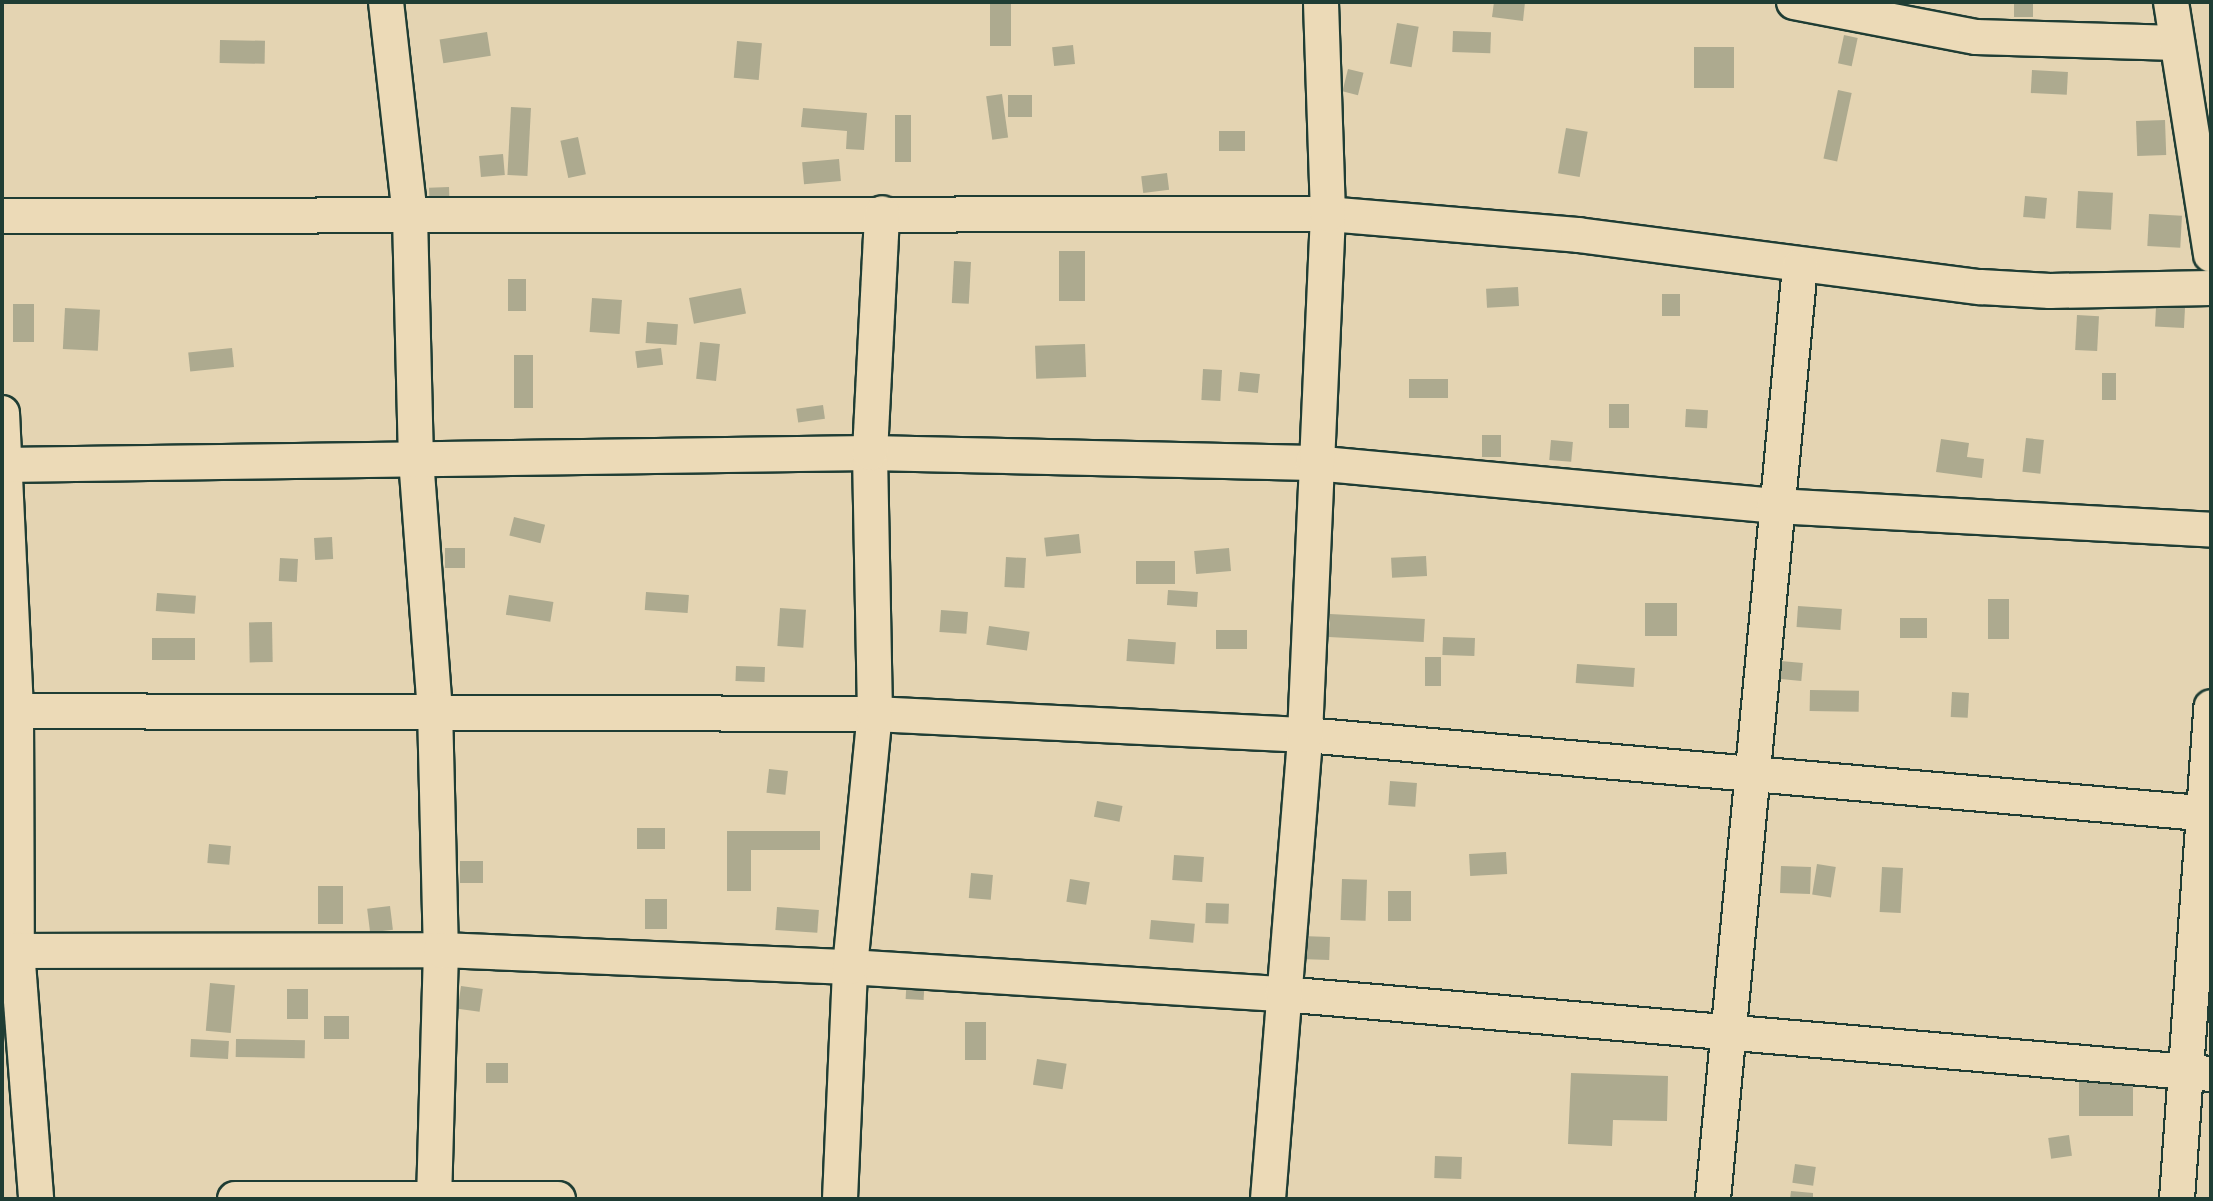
<!DOCTYPE html>
<style>
body{margin:0}
#map{position:relative;width:2213px;height:1201px;overflow:hidden;background:#e4d4b2;font-family:"Gochi Hand",sans-serif}
div>[style]{position:absolute}
[style*='--x']{left:calc(var(--x)*1px);top:calc(var(--y)*1px);width:calc(var(--w)*1px);rotate:calc(var(--a)*1deg)}
.building>*{inset:0;background:#adaa8f;transform-origin:0 0}
.roads{filter:drop-shadow(2px 0 #1f3d34) drop-shadow(-2px 0 #1f3d34) drop-shadow(0 2px #1f3d34) drop-shadow(0 -2px #1f3d34)}
.minor>*{height:34px;margin:-17px;padding:0 17px;transform-origin:17px;border-radius:17px;background:#ecdab7}
span{translate:-50% -50%;white-space:nowrap;text-align:center;line-height:1.15;-webkit-text-stroke:7px #ecdab7;paint-order:stroke}
.frame{position:absolute;inset:0;border:4px solid #1f3d34;pointer-events:none}
</style>
<div id="map">
<div class="building">
<i style="left:990px;top:2px;width:21px;height:44px"></i>
<i style="clip-path:polygon(1494px 2px,1525px 2px,1523px 21px,1492px 17px)"></i>
<i style="left:2014px;top:2px;width:19px;height:15px"></i>
<i style="left:1397px;top:23px;width:22px;height:41px;rotate:10deg"></i>
<i style="left:1453px;top:31px;width:38px;height:21px;rotate:2deg"></i>
<i style="left:487px;top:32px;width:24px;height:48px;rotate:81deg"></i>
<i style="left:1844px;top:35px;width:14px;height:29px;rotate:12deg"></i>
<i style="left:220px;top:40px;width:45px;height:23px;rotate:1deg"></i>
<i style="left:737px;top:41px;width:25px;height:37px;rotate:5deg"></i>
<i style="left:1073px;top:45px;width:19px;height:21px;rotate:84deg"></i>
<i style="left:1694px;top:47px;width:40px;height:41px"></i>
<i style="left:1348px;top:69px;width:16px;height:23px;rotate:14deg"></i>
<i style="left:2032px;top:70px;width:36px;height:23px;rotate:3deg"></i>
<i style="left:1838px;top:90px;width:14px;height:70px;rotate:12deg"></i>
<i style="left:1002px;top:94px;width:44px;height:16px;rotate:82deg"></i>
<i style="left:1008px;top:95px;width:24px;height:22px"></i>
<i style="left:511px;top:107px;width:20px;height:68px;rotate:3deg"></i>
<i style="clip-path:polygon(803px 108px,867px 113px,864px 150px,846px 149px,847px 131px,801px 127px)"></i>
<i style="left:895px;top:115px;width:16px;height:47px"></i>
<i style="left:2165px;top:120px;width:35px;height:29px;rotate:88deg"></i>
<i style="left:1566px;top:128px;width:22px;height:46px;rotate:10deg"></i>
<i style="left:1219px;top:131px;width:26px;height:20px"></i>
<i style="left:578px;top:137px;width:38px;height:18px;rotate:78deg"></i>
<i style="left:503px;top:154px;width:21px;height:24px;rotate:85deg"></i>
<i style="left:839px;top:159px;width:22px;height:37px;rotate:85deg"></i>
<i style="left:1167px;top:173px;width:17px;height:26px;rotate:83deg"></i>
<i style="left:449px;top:187px;width:23px;height:20px;rotate:88deg"></i>
<i style="left:2078px;top:191px;width:35px;height:37px;rotate:3deg"></i>
<i style="left:2025px;top:196px;width:22px;height:21px;rotate:5deg"></i>
<i style="left:2149px;top:214px;width:33px;height:32px;rotate:3deg"></i>
<i style="left:1059px;top:251px;width:26px;height:50px"></i>
<i style="left:954px;top:261px;width:17px;height:42px;rotate:3deg"></i>
<i style="left:526px;top:279px;width:32px;height:18px;rotate:90deg"></i>
<i style="left:1518px;top:287px;width:19px;height:32px;rotate:87deg"></i>
<i style="left:741px;top:288px;width:26px;height:53px;rotate:79deg"></i>
<i style="left:1662px;top:294px;width:18px;height:22px"></i>
<i style="left:592px;top:298px;width:30px;height:34px;rotate:4deg"></i>
<i style="left:13px;top:304px;width:21px;height:38px"></i>
<i style="left:65px;top:308px;width:35px;height:41px;rotate:3deg"></i>
<i style="left:2185px;top:308px;width:20px;height:29px;rotate:93deg"></i>
<i style="left:2077px;top:315px;width:22px;height:35px;rotate:3deg"></i>
<i style="left:647px;top:322px;width:31px;height:21px;rotate:4deg"></i>
<i style="left:700px;top:342px;width:20px;height:37px;rotate:6deg"></i>
<i style="left:1085px;top:344px;width:33px;height:50px;rotate:88deg"></i>
<i style="left:232px;top:348px;width:19px;height:44px;rotate:84deg"></i>
<i style="left:661px;top:348px;width:17px;height:26px;rotate:83deg"></i>
<i style="left:514px;top:355px;width:19px;height:53px"></i>
<i style="left:1203px;top:369px;width:19px;height:31px;rotate:3deg"></i>
<i style="left:1240px;top:372px;width:20px;height:19px;rotate:6deg"></i>
<i style="left:2102px;top:373px;width:14px;height:27px"></i>
<i style="left:1409px;top:379px;width:39px;height:19px"></i>
<i style="left:1609px;top:404px;width:20px;height:24px"></i>
<i style="left:823px;top:405px;width:14px;height:27px;rotate:82deg"></i>
<i style="left:1686px;top:409px;width:22px;height:18px;rotate:3deg"></i>
<i style="left:1482px;top:435px;width:19px;height:22px"></i>
<i style="left:2026px;top:438px;width:18px;height:34px;rotate:6deg"></i>
<i style="clip-path:polygon(1941px 439px,1969px 443px,1967px 457px,1984px 459px,1982px 478px,1936px 472px)"></i>
<i style="left:1551px;top:440px;width:22px;height:20px;rotate:5deg"></i>
<i style="left:514px;top:517px;width:32px;height:19px;rotate:14deg"></i>
<i style="left:1079px;top:534px;width:19px;height:35px;rotate:84deg"></i>
<i style="left:332px;top:537px;width:22px;height:18px;rotate:87deg"></i>
<i style="left:465px;top:548px;width:20px;height:20px;rotate:90deg"></i>
<i style="left:1229px;top:548px;width:23px;height:35px;rotate:85deg"></i>
<i style="left:1426px;top:556px;width:20px;height:35px;rotate:87deg"></i>
<i style="left:1006px;top:557px;width:20px;height:30px;rotate:3deg"></i>
<i style="left:280px;top:558px;width:18px;height:23px;rotate:3deg"></i>
<i style="left:1136px;top:561px;width:39px;height:23px"></i>
<i style="left:1168px;top:590px;width:30px;height:15px;rotate:4deg"></i>
<i style="left:646px;top:592px;width:43px;height:18px;rotate:4deg"></i>
<i style="left:157px;top:593px;width:39px;height:18px;rotate:4deg"></i>
<i style="left:509px;top:595px;width:45px;height:20px;rotate:9deg"></i>
<i style="left:1988px;top:599px;width:21px;height:40px"></i>
<i style="left:1645px;top:603px;width:32px;height:33px"></i>
<i style="left:1798px;top:606px;width:44px;height:21px;rotate:4deg"></i>
<i style="left:780px;top:608px;width:26px;height:38px;rotate:4deg"></i>
<i style="left:941px;top:610px;width:27px;height:22px;rotate:4deg"></i>
<i style="left:1330px;top:614px;width:95px;height:23px;rotate:3deg"></i>
<i style="left:1900px;top:618px;width:27px;height:20px"></i>
<i style="left:272px;top:622px;width:40px;height:23px;rotate:89deg"></i>
<i style="left:989px;top:626px;width:41px;height:19px;rotate:8deg"></i>
<i style="left:1247px;top:630px;width:19px;height:31px;rotate:90deg"></i>
<i style="left:1443px;top:637px;width:32px;height:18px;rotate:2deg"></i>
<i style="left:152px;top:638px;width:43px;height:22px"></i>
<i style="left:1128px;top:639px;width:48px;height:22px;rotate:4deg"></i>
<i style="left:1425px;top:657px;width:16px;height:29px"></i>
<i style="left:1769px;top:660px;width:34px;height:18px;rotate:5deg"></i>
<i style="left:1577px;top:664px;width:58px;height:19px;rotate:4deg"></i>
<i style="left:736px;top:666px;width:29px;height:15px;rotate:2deg"></i>
<i style="left:1810px;top:690px;width:49px;height:21px;rotate:1deg"></i>
<i style="left:1952px;top:692px;width:17px;height:25px;rotate:3deg"></i>
<i style="left:769px;top:769px;width:19px;height:24px;rotate:6deg"></i>
<i style="left:1390px;top:781px;width:27px;height:24px;rotate:4deg"></i>
<i style="left:1097px;top:801px;width:26px;height:16px;rotate:11deg"></i>
<i style="left:637px;top:828px;width:28px;height:21px"></i>
<i style="clip-path:polygon(727px 831px,820px 831px,820px 850px,751px 850px,751px 891px,727px 891px)"></i>
<i style="left:209px;top:844px;width:22px;height:19px;rotate:5deg"></i>
<i style="left:1506px;top:852px;width:22px;height:37px;rotate:87deg"></i>
<i style="left:1174px;top:855px;width:30px;height:25px;rotate:4deg"></i>
<i style="left:460px;top:861px;width:23px;height:22px"></i>
<i style="left:1817px;top:864px;width:19px;height:31px;rotate:9deg"></i>
<i style="left:1781px;top:866px;width:30px;height:27px;rotate:2deg"></i>
<i style="left:1882px;top:867px;width:21px;height:45px;rotate:3deg"></i>
<i style="left:971px;top:873px;width:22px;height:25px;rotate:5deg"></i>
<i style="left:1070px;top:879px;width:20px;height:23px;rotate:9deg"></i>
<i style="left:1342px;top:879px;width:25px;height:41px;rotate:2deg"></i>
<i style="left:318px;top:886px;width:25px;height:38px"></i>
<i style="left:1388px;top:891px;width:23px;height:30px"></i>
<i style="left:645px;top:899px;width:22px;height:30px"></i>
<i style="left:1206px;top:903px;width:23px;height:20px;rotate:2deg"></i>
<i style="left:390px;top:906px;width:24px;height:23px;rotate:83deg"></i>
<i style="left:777px;top:907px;width:42px;height:23px;rotate:4deg"></i>
<i style="left:1151px;top:920px;width:44px;height:19px;rotate:5deg"></i>
<i style="left:1301px;top:936px;width:29px;height:23px;rotate:2deg"></i>
<i style="left:907px;top:973px;width:18px;height:26px;rotate:3deg"></i>
<i style="left:210px;top:983px;width:25px;height:48px;rotate:5deg"></i>
<i style="left:461px;top:986px;width:22px;height:23px;rotate:8deg"></i>
<i style="left:287px;top:989px;width:21px;height:30px"></i>
<i style="left:349px;top:1016px;width:23px;height:25px;rotate:90deg"></i>
<i style="left:986px;top:1022px;width:38px;height:21px;rotate:90deg"></i>
<i style="left:191px;top:1039px;width:38px;height:18px;rotate:3deg"></i>
<i style="left:236px;top:1039px;width:69px;height:18px;rotate:1deg"></i>
<i style="left:1037px;top:1059px;width:30px;height:26px;rotate:9deg"></i>
<i style="left:486px;top:1063px;width:22px;height:20px"></i>
<i style="clip-path:polygon(1571px 1073px,1668px 1076px,1667px 1121px,1613px 1120px,1612px 1146px,1568px 1144px)"></i>
<i style="left:2079px;top:1075px;width:54px;height:41px"></i>
<i style="left:2069px;top:1135px;width:21px;height:21px;rotate:82deg"></i>
<i style="left:1435px;top:1156px;width:27px;height:22px;rotate:2deg"></i>
<i style="left:1795px;top:1164px;width:21px;height:19px;rotate:8deg"></i>
<i style="clip-path:polygon(1791px 1191px,1813px 1193px,1813px 1199px,1790px 1199px)"></i>
</div>
<div class="roads">
<div class="minor">
<i style="--x:386;--y:2;--w:215;--a:83.6"></i>
<i style="--x:410;--y:216;--w:243;--a:88.6"></i>
<i style="--x:416;--y:459;--w:251;--a:85.7"></i>
<i style="--x:435;--y:709;--w:241;--a:88.6"></i>
<i style="--x:441;--y:950;--w:249;--a:91.6"></i>
<i style="--x:1794;--y:2;--w:185;--a:10.9"></i>
<i style="--x:1976;--y:37;--w:201;--a:1.7"></i>
<i style="--x:2171;--y:2;--w:256;--a:81"></i>
<i style="--x:2;--y:216;--w:1326;--a:-0.09"></i>
<i style="--x:1328;--y:214;--w:251;--a:4.8"></i>
<i style="--x:1578;--y:235;--w:406;--a:7.4"></i>
<i style="--x:1981;--y:287;--w:69;--a:3.3"></i>
<i style="--x:2050;--y:291;--w:161;--a:-1.1"></i>
<i style="--x:2;--y:413;--w:298;--a:87.3"></i>
<i style="--x:16;--y:711;--w:239;--a:89.8"></i>
<i style="--x:17;--y:950;--w:250;--a:85.6"></i>
<i style="--x:2;--y:465;--w:868;--a:-0.79"></i>
<i style="--x:870;--y:453;--w:443;--a:1.3"></i>
<i style="--x:1313;--y:463;--w:463;--a:5.3"></i>
<i style="--x:1774;--y:506;--w:438;--a:3.1"></i>
<i style="--x:2;--y:711;--w:873;--a:0.2"></i>
<i style="--x:875;--y:714;--w:431;--a:2.8"></i>
<i style="--x:1305;--y:735;--w:909;--a:4.98"></i>
<i style="--x:2;--y:951;--w:439;--a:-0.1"></i>
<i style="--x:441;--y:950;--w:409;--a:2.4"></i>
<i style="--x:850;--y:967;--w:433;--a:3.6"></i>
<i style="--x:1282;--y:994;--w:932;--a:4.92"></i>
<i style="--x:235;--y:1199;--w:323;--a:0"></i>
<i style="--x:840;--y:1199;--w:232;--a:-87.5"></i>
<i style="--x:850;--y:967;--w:254;--a:-84.4"></i>
<i style="--x:875;--y:714;--w:261;--a:-91.1"></i>
<i style="--x:870;--y:453;--w:240;--a:-87.1"></i>
<i style="--x:1268;--y:1199;--w:465;--a:-85.4"></i>
<i style="--x:1305;--y:735;--w:522;--a:-87.47"></i>
<i style="--x:1328;--y:214;--w:212;--a:-91.9"></i>
<i style="--x:1713;--y:1199;--w:937;--a:-84.67"></i>
<i style="--x:2177;--y:1199;--w:493;--a:-86"></i>
</div>
</div>
<div class="frame"></div>
</div>
